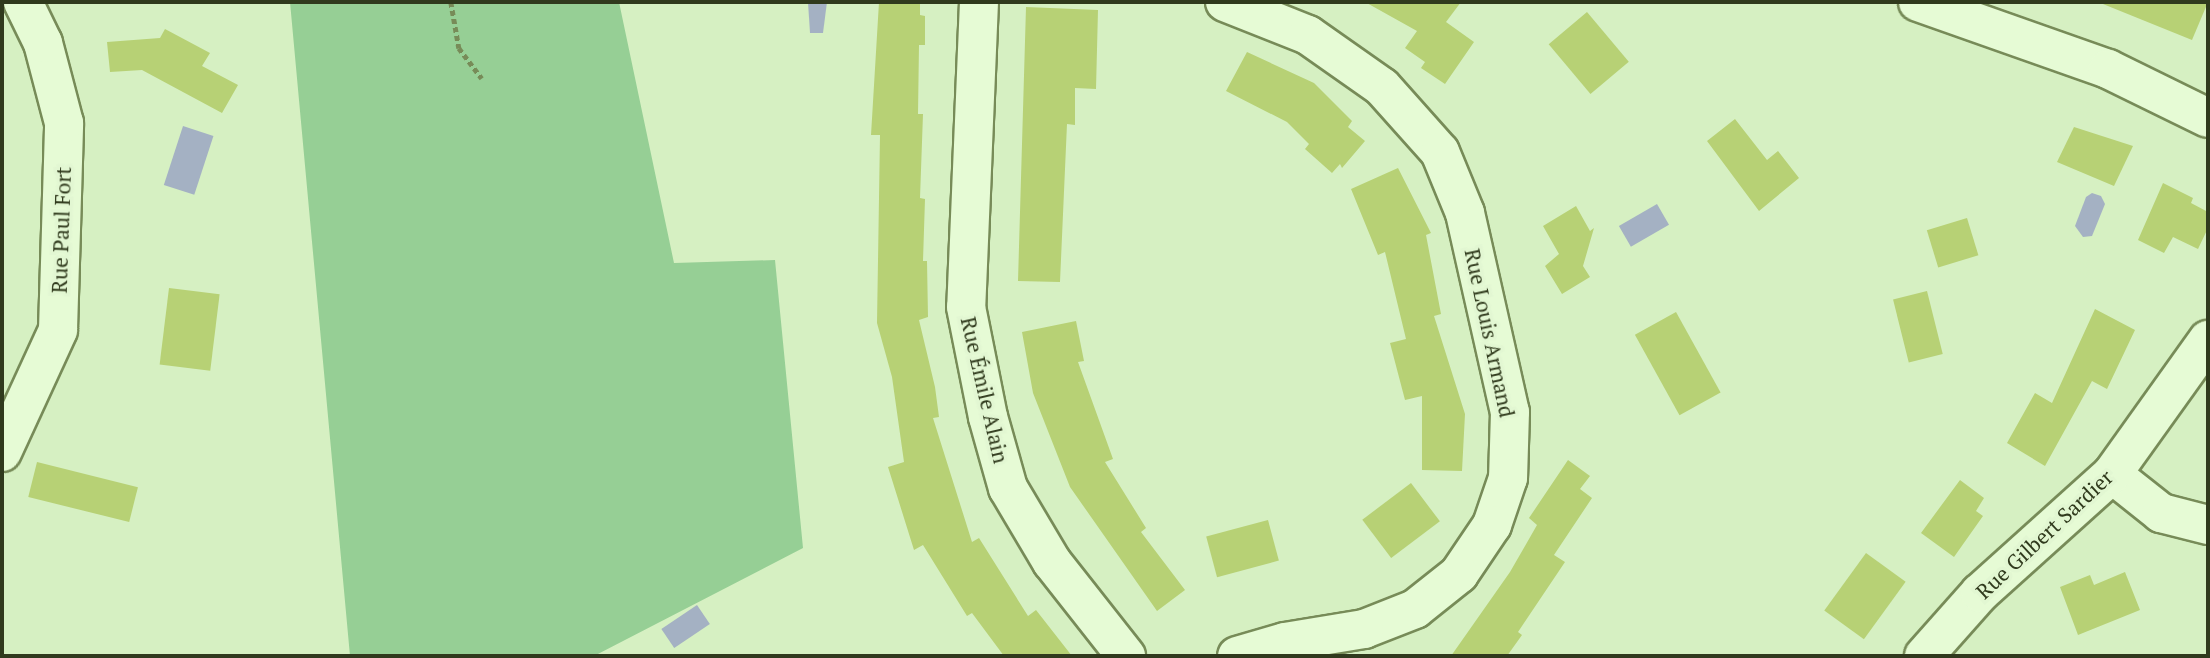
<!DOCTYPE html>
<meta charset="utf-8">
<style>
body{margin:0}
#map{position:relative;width:2210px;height:658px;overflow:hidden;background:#d6f0c2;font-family:"PT Serif",serif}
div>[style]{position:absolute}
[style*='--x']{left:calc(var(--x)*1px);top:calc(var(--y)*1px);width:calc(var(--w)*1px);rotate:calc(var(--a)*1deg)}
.green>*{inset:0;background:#96cf95}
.water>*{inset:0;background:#a4b1c3;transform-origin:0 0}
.building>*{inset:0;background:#b7d175;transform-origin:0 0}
.path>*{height:4.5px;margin-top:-2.25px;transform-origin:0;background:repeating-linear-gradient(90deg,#778b58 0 5px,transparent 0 8.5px)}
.roads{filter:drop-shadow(2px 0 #778b58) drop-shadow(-2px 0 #778b58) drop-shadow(0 2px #778b58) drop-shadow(0 -2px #778b58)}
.minor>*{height:38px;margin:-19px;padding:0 19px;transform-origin:19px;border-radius:19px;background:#e6fbd5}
span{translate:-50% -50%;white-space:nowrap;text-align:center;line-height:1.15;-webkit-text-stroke:7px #e2f7d2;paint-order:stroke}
.street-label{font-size:21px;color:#303a1d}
.frame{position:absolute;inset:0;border:4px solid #303a1d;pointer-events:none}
</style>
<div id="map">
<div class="green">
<i style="clip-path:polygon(290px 2px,619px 2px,674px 263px,775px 260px,803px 548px,594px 656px,350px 656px)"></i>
</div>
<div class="water">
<i style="clip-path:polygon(808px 2px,827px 2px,823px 33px,810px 33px)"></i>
<i style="left:183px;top:126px;width:32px;height:62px;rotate:18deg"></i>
<i style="clip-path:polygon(2092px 193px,2101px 196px,2105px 204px,2092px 236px,2083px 237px,2075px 226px,2086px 197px)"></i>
<i style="left:1657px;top:204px;width:24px;height:44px;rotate:60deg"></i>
<i style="left:697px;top:605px;width:23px;height:43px;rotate:56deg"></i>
</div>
<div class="building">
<i style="clip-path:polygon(879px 2px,920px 2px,920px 15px,925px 16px,925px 45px,919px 45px,918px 114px,923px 114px,920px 198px,925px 199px,923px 261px,927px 261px,928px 317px,919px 320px,935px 387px,939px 417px,933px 418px,972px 542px,979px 538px,1028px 616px,1036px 610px,1072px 656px,1004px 656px,972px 613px,967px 616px,923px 545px,914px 550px,888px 467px,904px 462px,892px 377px,877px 323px,880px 135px,871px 135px)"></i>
<i style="clip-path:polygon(1365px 2px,1461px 2px,1446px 22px,1474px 42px,1445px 84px,1421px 68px,1425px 62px,1405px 48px,1417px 31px)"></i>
<i style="clip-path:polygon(2098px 2px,2208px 2px,2192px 40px)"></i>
<i style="clip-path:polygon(1026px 7px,1098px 10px,1096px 89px,1075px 88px,1075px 125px,1067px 124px,1060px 282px,1018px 281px)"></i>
<i style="left:1587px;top:12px;width:65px;height:50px;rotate:50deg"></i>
<i style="clip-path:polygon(165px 29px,210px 53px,202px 66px,238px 85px,222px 113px,142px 70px,110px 72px,107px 42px,160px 38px)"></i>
<i style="clip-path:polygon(1247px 52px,1314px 83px,1352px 121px,1348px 127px,1365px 141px,1342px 168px,1340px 164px,1332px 173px,1305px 149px,1309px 144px,1287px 122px,1226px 91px)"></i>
<i style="clip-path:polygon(1735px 119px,1767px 160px,1778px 151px,1799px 178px,1759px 211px,1707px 141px)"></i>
<i style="clip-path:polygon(2074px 127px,2133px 146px,2114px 186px,2057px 162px)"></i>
<i style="clip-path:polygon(1398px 168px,1431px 233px,1426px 235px,1441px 314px,1434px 316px,1465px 414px,1462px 471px,1422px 470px,1422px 396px,1405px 400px,1390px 343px,1406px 339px,1385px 252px,1378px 255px,1351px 189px)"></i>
<i style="clip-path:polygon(2163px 183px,2193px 198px,2191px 203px,2208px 212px,2208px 228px,2198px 249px,2173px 237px,2164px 253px,2138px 240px)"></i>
<i style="clip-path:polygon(1576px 206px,1590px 231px,1594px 228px,1583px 266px,1590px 277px,1562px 294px,1545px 266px,1559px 254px,1543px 226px)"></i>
<i style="left:1967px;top:218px;width:39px;height:42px;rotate:73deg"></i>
<i style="left:169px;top:288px;width:51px;height:77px;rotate:7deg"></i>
<i style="left:1927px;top:291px;width:65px;height:35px;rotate:76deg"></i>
<i style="clip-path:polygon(2095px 309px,2135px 330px,2107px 389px,2092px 381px,2045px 466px,2007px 443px,2035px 393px,2052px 403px)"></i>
<i style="left:1676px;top:312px;width:92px;height:47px;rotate:61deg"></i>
<i style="clip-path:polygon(1076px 321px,1084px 361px,1078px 362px,1113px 459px,1105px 462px,1146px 528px,1141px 532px,1185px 590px,1157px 611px,1070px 487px,1033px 393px,1022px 332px)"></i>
<i style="clip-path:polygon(1568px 460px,1590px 476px,1580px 489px,1592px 498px,1554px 555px,1565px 562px,1518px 632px,1522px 635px,1507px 656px,1451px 656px,1510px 572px,1537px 525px,1529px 518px)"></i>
<i style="left:37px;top:462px;width:104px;height:36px;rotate:14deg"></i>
<i style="clip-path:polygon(1960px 480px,1984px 498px,1976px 511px,1983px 516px,1954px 557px,1921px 533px)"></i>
<i style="left:1411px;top:483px;width:48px;height:61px;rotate:53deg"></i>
<i style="left:1268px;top:520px;width:42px;height:64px;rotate:75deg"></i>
<i style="left:1866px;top:553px;width:49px;height:71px;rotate:36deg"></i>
<i style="clip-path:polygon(2125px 572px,2140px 610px,2078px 635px,2060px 587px,2090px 575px,2094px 585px)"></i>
</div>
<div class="path">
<i style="--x:451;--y:2;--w:47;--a:80.1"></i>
<i style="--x:459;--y:48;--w:38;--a:53"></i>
</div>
<div class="roads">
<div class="minor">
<i style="--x:979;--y:2;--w:305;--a:92.4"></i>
<i style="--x:966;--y:307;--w:112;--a:78.7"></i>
<i style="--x:988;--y:417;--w:74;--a:74.3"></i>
<i style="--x:1008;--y:488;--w:86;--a:59.3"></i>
<i style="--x:1052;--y:562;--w:120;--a:51.8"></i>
<i style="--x:1225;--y:2;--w:89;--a:21.7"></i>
<i style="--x:1308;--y:35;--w:90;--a:35.1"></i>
<i style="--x:1382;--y:87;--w:87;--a:48.3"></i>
<i style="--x:1440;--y:152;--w:66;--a:67.7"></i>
<i style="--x:1465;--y:213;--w:204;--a:77.3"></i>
<i style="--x:1510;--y:412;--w:66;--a:91.7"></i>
<i style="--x:1508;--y:478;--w:50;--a:108.8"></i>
<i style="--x:1492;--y:525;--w:59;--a:124"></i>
<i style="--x:1459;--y:574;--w:56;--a:141.5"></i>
<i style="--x:1415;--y:609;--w:55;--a:158.6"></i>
<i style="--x:1364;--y:629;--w:80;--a:170.7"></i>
<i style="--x:1285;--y:642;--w:50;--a:163.7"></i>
<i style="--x:1918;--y:2;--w:201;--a:19.4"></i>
<i style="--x:2108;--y:69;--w:111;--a:26.1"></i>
<i style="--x:2;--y:452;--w:134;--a:-65.3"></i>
<i style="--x:58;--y:330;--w:207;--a:-88.3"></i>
<i style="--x:64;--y:123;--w:83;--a:-104.7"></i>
<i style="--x:43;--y:43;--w:46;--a:-116"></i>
<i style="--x:2112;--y:474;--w:63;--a:38.5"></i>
<i style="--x:2161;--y:513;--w:49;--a:14.3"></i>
<i style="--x:1924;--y:656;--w:84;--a:-48.4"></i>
<i style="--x:1980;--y:593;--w:178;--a:-42"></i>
<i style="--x:2112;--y:474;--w:165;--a:-54.4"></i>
</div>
</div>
<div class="street-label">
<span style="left:61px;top:230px;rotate:-88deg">Rue Paul Fort</span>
<span style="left:1490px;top:333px;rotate:78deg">Rue Louis Armand</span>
<span style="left:985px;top:390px;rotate:77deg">Rue Émile Alain</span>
<span style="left:2044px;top:534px;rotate:-43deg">Rue Gilbert Sardier</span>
</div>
<div class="frame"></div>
</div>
